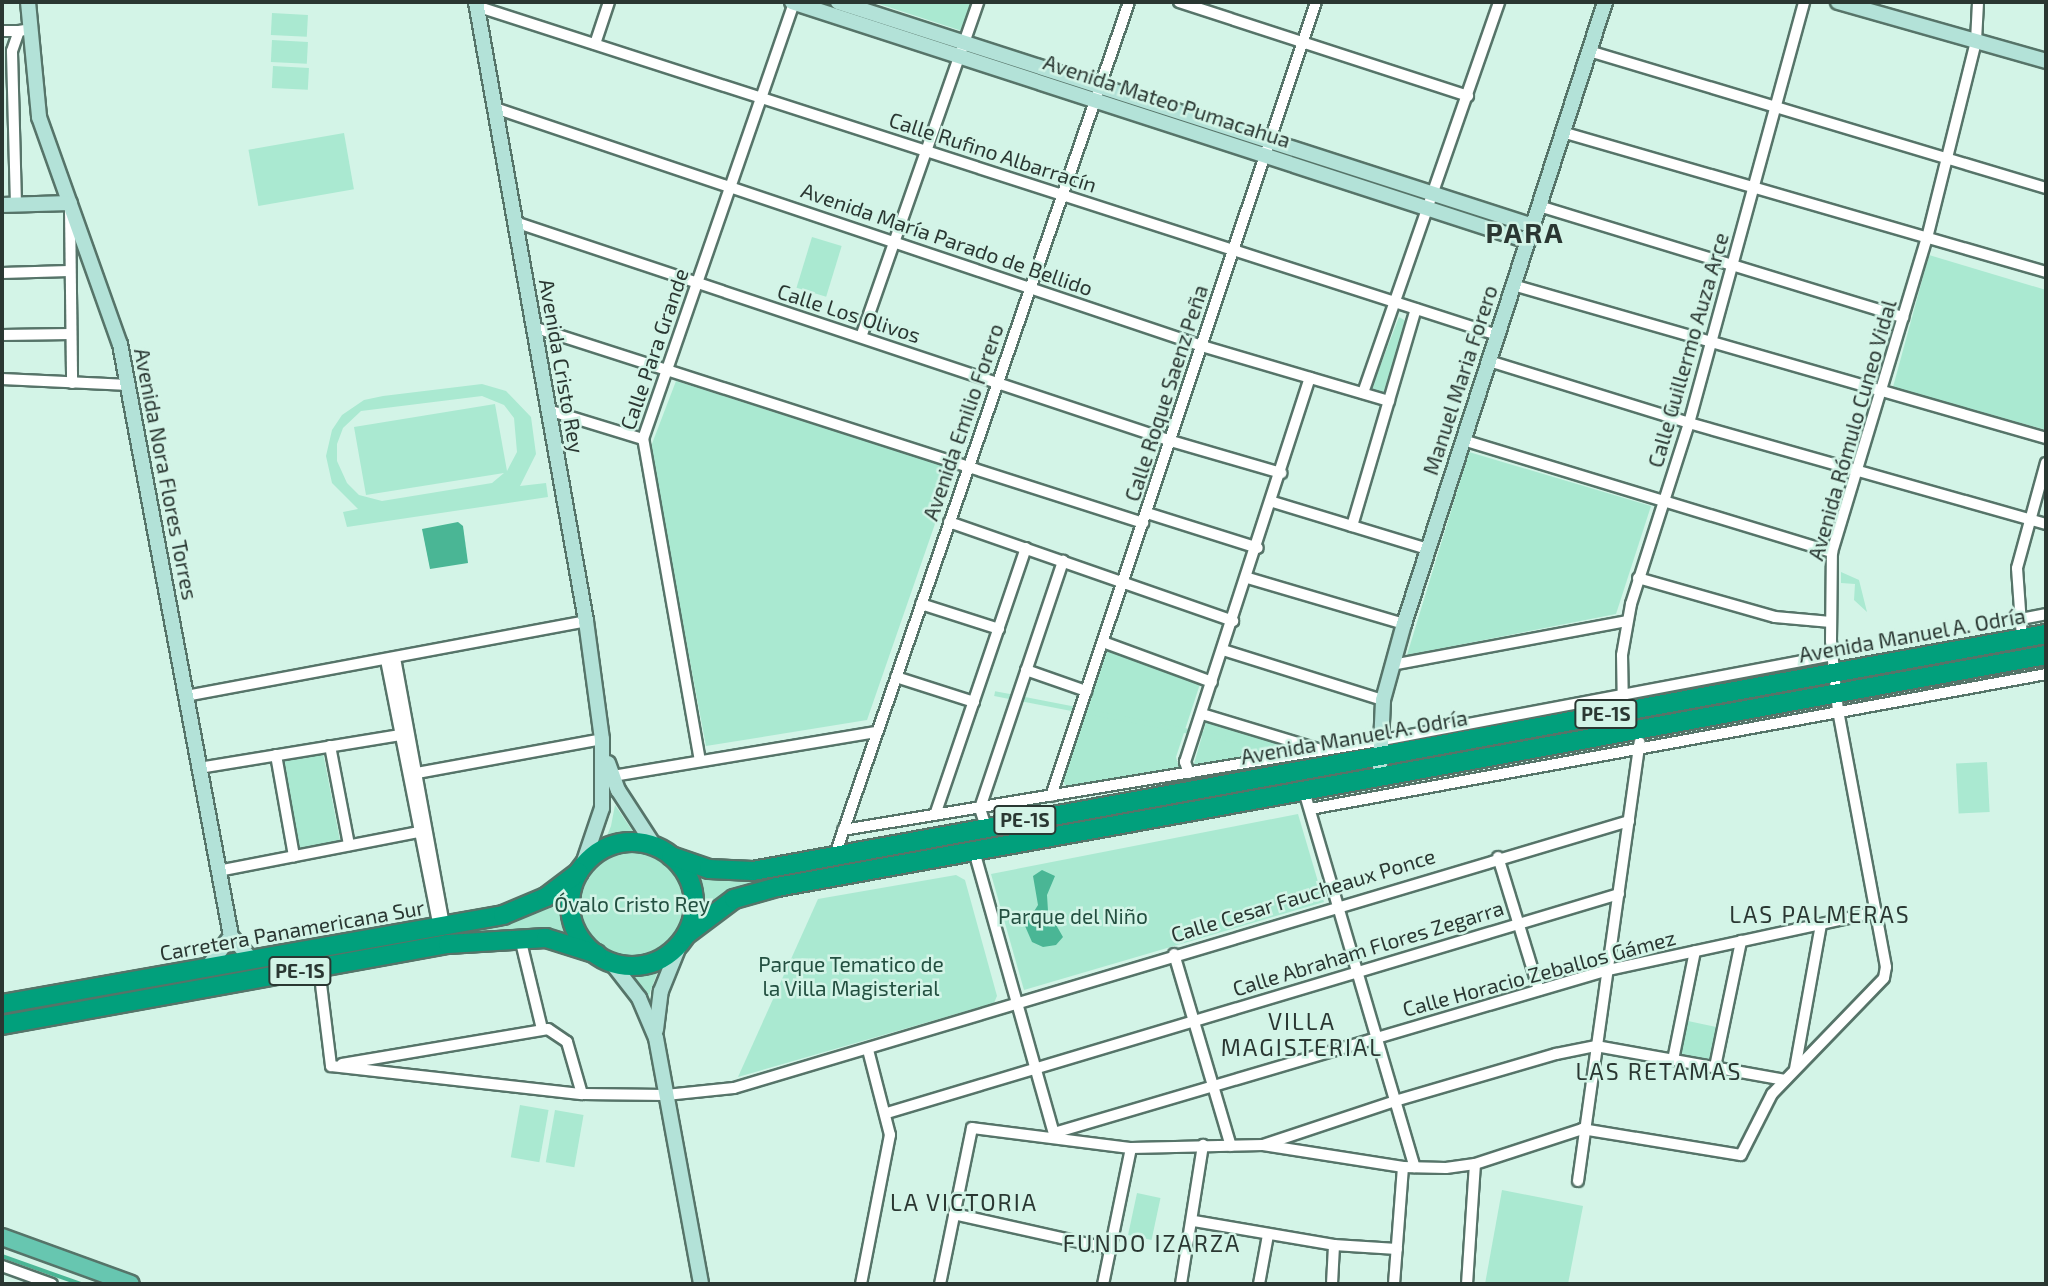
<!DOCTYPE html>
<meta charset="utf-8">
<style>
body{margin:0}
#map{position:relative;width:2048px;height:1286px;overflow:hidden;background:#d3f4e7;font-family:"Exo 2",sans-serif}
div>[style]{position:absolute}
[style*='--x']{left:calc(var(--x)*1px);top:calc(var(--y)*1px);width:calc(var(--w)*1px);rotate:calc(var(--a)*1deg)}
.green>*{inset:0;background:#aae9d1;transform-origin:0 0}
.round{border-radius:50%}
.water>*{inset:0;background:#4ab695}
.stream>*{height:3.5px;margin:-1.75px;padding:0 1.75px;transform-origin:1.75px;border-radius:1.75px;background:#4ab695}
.roads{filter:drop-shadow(2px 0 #567469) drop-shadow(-2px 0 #567469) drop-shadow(0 2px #567469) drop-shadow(0 -2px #567469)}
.street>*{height:10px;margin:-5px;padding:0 5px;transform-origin:5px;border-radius:5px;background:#fff}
.secondary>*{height:14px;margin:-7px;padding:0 7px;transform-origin:7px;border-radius:7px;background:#b3e2d8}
.primary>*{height:16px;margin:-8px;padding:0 8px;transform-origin:8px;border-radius:8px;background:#67c6b0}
.highway>*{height:18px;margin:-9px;padding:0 9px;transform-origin:9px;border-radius:9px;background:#01a07c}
.highway>.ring{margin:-9px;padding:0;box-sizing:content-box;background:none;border:18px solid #01a07c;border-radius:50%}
span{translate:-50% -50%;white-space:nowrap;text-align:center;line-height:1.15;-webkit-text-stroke:5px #d3f4e7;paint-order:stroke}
.shield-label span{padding:2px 5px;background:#d3f4e7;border:2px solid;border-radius:5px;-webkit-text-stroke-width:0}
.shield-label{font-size:19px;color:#2a3732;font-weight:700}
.street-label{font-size:21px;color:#2a3732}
.park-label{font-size:21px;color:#235041}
.neighbourhood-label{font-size:23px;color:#2a3732;letter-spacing:2px}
.district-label{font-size:28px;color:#2a3732;font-weight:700;letter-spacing:2px}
.frame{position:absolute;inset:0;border:4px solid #2a3732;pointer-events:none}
</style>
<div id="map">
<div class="green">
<i style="clip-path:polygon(873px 2px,972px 2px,962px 31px)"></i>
<i style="left:272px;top:13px;width:36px;height:22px;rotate:3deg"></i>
<i style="left:272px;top:40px;width:36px;height:22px;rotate:3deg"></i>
<i style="left:273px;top:66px;width:36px;height:22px;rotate:3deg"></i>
<i style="left:344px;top:133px;width:57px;height:97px;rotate:80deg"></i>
<i style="left:812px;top:237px;width:31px;height:53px;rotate:17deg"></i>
<i style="clip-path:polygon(1929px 255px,2046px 290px,2046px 430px,1893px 387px)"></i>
<i style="clip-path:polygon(1399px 317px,1406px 321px,1386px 396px,1371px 390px)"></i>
<i style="clip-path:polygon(676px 381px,954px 469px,867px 720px,706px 746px,650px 449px)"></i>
<i style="clip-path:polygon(evenodd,482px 384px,506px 391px,531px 417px,536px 454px,520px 486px,546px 483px,548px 497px,347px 527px,343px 512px,358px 509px,332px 483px,326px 456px,332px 430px,342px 415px,364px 400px,383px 396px,482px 384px,482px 396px,504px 405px,514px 418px,517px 452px,507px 471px,495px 404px,354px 427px,366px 495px,504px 473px,492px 483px,382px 501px,359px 495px,347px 483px,337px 461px,337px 444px,343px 428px,361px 411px,482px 396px)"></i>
<i style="clip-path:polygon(1469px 452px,1651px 506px,1616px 614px,1407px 655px)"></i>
<i style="clip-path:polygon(1841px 572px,1859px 580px,1867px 612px,1854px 600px,1855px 584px,1841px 583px)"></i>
<i style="clip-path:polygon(2046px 639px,2046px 650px,1874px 682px,1869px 677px,1869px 672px)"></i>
<i style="clip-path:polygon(1107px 651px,1200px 684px,1176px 757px,1179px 768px,1067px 788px,1063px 781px)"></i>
<i style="clip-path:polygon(1824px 683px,1827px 689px,1619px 724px,1621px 719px)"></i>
<i style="clip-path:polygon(1207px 719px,1304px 749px,1193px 767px)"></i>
<i style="clip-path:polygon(1606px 724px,1606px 728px,1386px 770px,1385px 759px)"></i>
<i style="left:323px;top:753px;width:90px;height:42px;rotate:79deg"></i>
<i style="left:1987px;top:762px;width:50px;height:31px;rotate:87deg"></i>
<i style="left:1375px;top:765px;width:5px;height:387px;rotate:101deg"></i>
<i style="clip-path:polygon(615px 805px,634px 833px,606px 838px,611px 826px)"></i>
<i style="clip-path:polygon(1298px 814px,1324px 902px,1024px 990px,991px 874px)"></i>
<i style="clip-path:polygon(982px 835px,986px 842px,734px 892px,700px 912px,701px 897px,691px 870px)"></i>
<i class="round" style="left:575px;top:847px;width:114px;height:114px"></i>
<i style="clip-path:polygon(956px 875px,965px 880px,997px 996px,994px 1003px,738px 1077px,818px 899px)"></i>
<i style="clip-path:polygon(565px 889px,567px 920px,576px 940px,560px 934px,176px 985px,494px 925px)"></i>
<i style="clip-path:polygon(658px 971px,650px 992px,648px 1002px,628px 973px)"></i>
<i style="clip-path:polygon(159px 983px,161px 991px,2px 1021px,2px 1011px)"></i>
<i style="left:1688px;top:1021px;width:30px;height:35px;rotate:12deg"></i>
<i style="left:520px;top:1105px;width:29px;height:53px;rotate:10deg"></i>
<i style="left:555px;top:1110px;width:29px;height:53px;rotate:10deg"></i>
<i style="clip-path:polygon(1502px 1190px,1583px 1206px,1568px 1284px,1485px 1284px)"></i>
<i style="left:1137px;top:1193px;width:24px;height:43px;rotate:12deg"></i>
</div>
<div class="water">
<i style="clip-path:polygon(458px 522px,463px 526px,468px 563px,430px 569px,422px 529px)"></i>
<i style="clip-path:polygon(1042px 870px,1055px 876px,1047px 895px,1048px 911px,1063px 937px,1056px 945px,1043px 947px,1032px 942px,1025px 926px,1038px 905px,1033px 876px)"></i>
</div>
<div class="stream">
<i style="--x:2;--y:1256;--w:84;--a:19.5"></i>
</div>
<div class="roads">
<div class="street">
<i style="--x:1179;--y:2;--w:304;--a:18"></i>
<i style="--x:476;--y:6;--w:1073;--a:17.86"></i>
<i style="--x:2;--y:31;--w:17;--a:0"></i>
<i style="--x:595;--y:44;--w:44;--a:-71.6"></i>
<i style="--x:1589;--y:51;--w:477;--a:16.7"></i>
<i style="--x:495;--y:108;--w:746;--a:18.6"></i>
<i style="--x:1202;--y:346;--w:195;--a:16.4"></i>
<i style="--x:1562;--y:132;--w:504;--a:16.13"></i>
<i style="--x:16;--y:205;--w:154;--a:-91.5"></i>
<i style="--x:12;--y:51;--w:21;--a:-71"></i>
<i style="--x:19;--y:31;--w:11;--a:-10"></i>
<i style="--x:1539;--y:206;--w:381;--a:17"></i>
<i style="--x:70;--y:209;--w:174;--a:89.3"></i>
<i style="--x:515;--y:222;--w:692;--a:18.46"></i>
<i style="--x:1171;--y:441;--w:115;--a:16.2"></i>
<i style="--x:2;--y:273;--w:67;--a:-1.7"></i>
<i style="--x:1513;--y:285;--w:555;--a:16.02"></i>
<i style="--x:533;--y:327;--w:641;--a:17.81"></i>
<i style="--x:2;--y:335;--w:69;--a:-0.8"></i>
<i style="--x:861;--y:337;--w:355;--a:-70.7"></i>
<i style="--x:1489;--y:361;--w:209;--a:17.2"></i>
<i style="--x:1689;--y:423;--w:371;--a:15.8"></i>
<i style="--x:2;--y:379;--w:127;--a:2.7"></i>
<i style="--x:1363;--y:393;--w:414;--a:-70.8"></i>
<i style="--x:548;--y:410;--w:99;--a:17"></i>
<i style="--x:1463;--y:440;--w:386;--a:16.9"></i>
<i style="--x:1273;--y:502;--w:162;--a:16.9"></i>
<i style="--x:1147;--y:513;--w:116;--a:17.5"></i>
<i style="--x:949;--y:522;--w:301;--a:19.2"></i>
<i style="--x:1352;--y:526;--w:226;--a:-73.6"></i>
<i style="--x:1248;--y:578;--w:163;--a:16.4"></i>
<i style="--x:1638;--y:578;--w:142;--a:15.9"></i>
<i style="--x:1775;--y:617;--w:56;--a:5.1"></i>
<i style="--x:921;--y:604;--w:82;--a:17.8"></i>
<i style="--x:2021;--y:619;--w:25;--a:-11"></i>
<i style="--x:2022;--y:638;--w:70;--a:-94.1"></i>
<i style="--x:2017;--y:568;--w:109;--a:-74.6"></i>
<i style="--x:1103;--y:642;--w:116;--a:20.2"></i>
<i style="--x:1223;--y:650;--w:168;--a:17.4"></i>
<i style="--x:395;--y:658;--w:272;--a:79.6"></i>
<i style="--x:386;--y:660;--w:262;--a:78.8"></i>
<i style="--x:1392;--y:665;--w:239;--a:-10.6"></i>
<i style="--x:1026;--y:670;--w:64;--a:19.3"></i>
<i style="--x:896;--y:677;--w:82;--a:17.8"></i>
<i style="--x:186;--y:696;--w:407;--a:-10.6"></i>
<i style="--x:1623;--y:711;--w:56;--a:-91"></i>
<i style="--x:1622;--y:655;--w:52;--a:-80"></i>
<i style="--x:1631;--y:604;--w:190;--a:-72.2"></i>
<i style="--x:1689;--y:423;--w:436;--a:-74.7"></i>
<i style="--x:1202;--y:714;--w:121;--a:16.8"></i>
<i style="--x:330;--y:746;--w:101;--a:79.1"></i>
<i style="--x:276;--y:755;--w:103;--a:79.9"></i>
<i style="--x:700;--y:761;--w:327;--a:-100"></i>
<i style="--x:643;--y:439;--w:462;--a:-70.9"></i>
<i style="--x:199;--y:768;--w:204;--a:-9.3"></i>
<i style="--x:417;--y:773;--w:188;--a:-10.4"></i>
<i style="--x:1189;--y:773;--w:12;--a:-110"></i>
<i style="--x:1185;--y:762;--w:404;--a:-72"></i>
<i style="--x:613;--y:776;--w:268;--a:-9.5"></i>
<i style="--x:1304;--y:791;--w:392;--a:73.6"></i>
<i style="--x:1051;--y:796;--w:837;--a:-71.54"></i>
<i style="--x:1310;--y:809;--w:748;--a:-10.39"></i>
<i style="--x:935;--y:815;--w:282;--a:-71.2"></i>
<i style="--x:986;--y:827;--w:20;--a:-108"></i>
<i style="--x:980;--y:808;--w:261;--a:-71.4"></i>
<i style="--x:843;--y:830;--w:542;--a:-9.44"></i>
<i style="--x:1378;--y:741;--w:462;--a:-10.7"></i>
<i style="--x:974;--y:851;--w:297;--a:74.2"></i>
<i style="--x:835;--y:855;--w:902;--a:-70.98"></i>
<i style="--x:1498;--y:857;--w:139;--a:72.9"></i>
<i style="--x:218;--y:871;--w:205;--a:-11"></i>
<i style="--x:520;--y:938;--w:94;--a:76.4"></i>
<i style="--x:1174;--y:954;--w:200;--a:73.5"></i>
<i style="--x:319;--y:968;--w:99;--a:83"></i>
<i style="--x:1673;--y:1060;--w:111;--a:-78.6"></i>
<i style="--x:342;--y:1064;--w:209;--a:-9.6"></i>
<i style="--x:548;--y:1029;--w:23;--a:34"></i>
<i style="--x:567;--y:1042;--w:54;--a:73.9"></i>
<i style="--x:331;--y:1066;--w:253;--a:6.4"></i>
<i style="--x:582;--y:1094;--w:84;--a:0.7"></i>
<i style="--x:666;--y:1095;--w:68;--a:-5.9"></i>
<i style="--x:734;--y:1088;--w:934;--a:-16.61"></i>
<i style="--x:1715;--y:1067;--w:129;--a:-78.3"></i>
<i style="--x:1795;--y:1069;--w:147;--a:-79.8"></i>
<i style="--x:887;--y:1113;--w:764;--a:-16.66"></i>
<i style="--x:1054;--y:1133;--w:577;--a:-16.4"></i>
<i style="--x:1608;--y:970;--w:275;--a:-12.2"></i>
<i style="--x:1263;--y:1145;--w:142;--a:8.9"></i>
<i style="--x:1403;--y:1167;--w:43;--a:1.3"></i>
<i style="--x:1446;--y:1168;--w:29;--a:-8"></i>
<i style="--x:1475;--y:1164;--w:113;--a:-18.1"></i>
<i style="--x:1582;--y:1129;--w:161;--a:9.3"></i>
<i style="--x:1741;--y:1155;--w:68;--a:-63.1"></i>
<i style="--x:1772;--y:1094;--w:161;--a:-46"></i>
<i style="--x:1884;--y:978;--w:11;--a:-80"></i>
<i style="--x:1886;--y:967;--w:260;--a:-100.6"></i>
<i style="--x:1838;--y:711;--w:70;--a:-95.7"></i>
<i style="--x:1831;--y:641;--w:89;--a:-89.4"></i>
<i style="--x:1832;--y:552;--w:328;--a:-73.2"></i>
<i style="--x:1927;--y:238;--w:203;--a:-76"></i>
<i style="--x:1976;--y:41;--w:39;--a:-87"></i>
<i style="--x:1131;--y:1148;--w:132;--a:-1.3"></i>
<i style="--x:1263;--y:1145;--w:139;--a:-18.4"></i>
<i style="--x:1395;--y:1101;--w:168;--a:-16.3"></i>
<i style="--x:1556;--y:1054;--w:41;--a:-11.3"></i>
<i style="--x:1596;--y:1046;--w:192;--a:10.2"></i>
<i style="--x:1578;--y:1181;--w:443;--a:-82"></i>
<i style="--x:954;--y:1214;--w:160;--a:12.6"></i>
<i style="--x:1194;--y:1221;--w:142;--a:9.7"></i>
<i style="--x:1334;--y:1245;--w:63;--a:3.6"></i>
<i style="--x:2;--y:1266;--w:53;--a:19.8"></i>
<i style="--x:861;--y:1284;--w:152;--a:-79"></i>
<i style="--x:890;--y:1135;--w:88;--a:-104.5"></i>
<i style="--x:940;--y:1284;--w:159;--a:-78.4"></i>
<i style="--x:972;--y:1128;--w:160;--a:7.2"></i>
<i style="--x:1131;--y:1148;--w:139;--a:101.6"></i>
<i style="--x:1181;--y:1284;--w:141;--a:-81"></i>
<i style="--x:1259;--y:1284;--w:50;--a:-79.6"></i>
<i style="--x:1332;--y:1284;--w:39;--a:-87"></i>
<i style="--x:1394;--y:1284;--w:117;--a:-85.6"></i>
<i style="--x:1467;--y:1284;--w:120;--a:-86.2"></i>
</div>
<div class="secondary">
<i style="--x:28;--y:2;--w:116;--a:84.5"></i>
<i style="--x:39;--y:117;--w:241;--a:70.4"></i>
<i style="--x:120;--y:344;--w:602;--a:79.38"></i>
<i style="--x:231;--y:936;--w:32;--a:49"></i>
<i style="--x:476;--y:2;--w:629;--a:79.92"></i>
<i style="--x:586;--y:621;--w:119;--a:82.3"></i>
<i style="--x:602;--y:739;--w:69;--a:90"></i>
<i style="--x:602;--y:808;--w:62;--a:108.7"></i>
<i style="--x:792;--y:2;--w:774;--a:17.99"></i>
<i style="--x:838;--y:2;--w:730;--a:17.86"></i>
<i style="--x:1838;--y:2;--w:216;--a:15.8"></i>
<i style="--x:2;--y:205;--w:68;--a:-1.7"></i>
<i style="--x:608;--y:763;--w:29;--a:70"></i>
<i style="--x:618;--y:790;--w:68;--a:57"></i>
<i style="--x:1380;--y:767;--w:67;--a:-87.4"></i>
<i style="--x:1383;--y:700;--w:79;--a:-74.6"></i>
<i style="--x:1404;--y:624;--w:654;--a:-72.09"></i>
<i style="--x:611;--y:962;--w:46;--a:52.1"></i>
<i style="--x:639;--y:998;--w:43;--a:67"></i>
<i style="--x:656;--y:1038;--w:250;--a:79.6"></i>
<i style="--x:207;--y:968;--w:40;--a:-53"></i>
<i style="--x:656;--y:1030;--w:39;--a:-83"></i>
<i style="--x:661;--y:991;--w:51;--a:-68"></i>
</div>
<div class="primary">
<i style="--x:2;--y:1237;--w:137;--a:20"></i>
</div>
<div class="highway">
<i class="ring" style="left:570px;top:842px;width:106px;height:106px"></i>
<i style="--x:671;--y:856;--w:40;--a:18.9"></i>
<i style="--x:709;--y:869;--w:44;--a:2.6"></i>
<i style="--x:753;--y:871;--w:1315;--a:-10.39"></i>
<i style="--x:686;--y:935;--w:60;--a:-36.9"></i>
<i style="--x:734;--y:899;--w:45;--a:-15.6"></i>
<i style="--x:777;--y:887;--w:1290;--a:-10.36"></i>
<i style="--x:2;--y:1004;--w:509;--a:-10.07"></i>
<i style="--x:503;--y:915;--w:47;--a:-22.7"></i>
<i style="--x:546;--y:897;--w:41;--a:-37.1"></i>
<i style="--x:2;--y:1025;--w:453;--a:-10.3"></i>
<i style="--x:448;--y:944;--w:98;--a:-3.5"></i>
<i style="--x:546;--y:938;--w:53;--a:17.4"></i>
</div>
</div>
<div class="shield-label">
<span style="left:1606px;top:714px">PE-1S</span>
<span style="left:1025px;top:820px">PE-1S</span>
<span style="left:300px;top:971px">PE-1S</span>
</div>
<div class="street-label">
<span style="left:1167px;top:101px;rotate:18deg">Avenida Mateo Pumacahua</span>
<span style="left:993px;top:152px;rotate:18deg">Calle Rufino Albarracín</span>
<span style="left:947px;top:239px;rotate:19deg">Avenida María Parado de Bellido</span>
<span style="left:849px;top:313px;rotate:18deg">Calle Los Olivos</span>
<span style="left:654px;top:349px;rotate:-71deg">Calle Para Grande</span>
<span style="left:1688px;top:350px;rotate:-74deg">Calle Guillermo Auza Arce</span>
<span style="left:562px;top:366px;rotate:80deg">Avenida Cristo Rey</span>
<span style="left:1460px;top:380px;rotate:-72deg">Manuel Maria Forero</span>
<span style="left:1166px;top:393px;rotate:-72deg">Calle Roque Saenz Peña</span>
<span style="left:963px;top:422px;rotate:-71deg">Avenida Emilio Forero</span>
<span style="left:1852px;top:430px;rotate:-74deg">Avenida Rómulo Cuneo Vidal</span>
<span style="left:166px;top:474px;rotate:79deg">Avenida Nora Flores Torres</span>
<span style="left:1912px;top:635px;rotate:-10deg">Avenida Manuel A. Odría</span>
<span style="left:1354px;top:737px;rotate:-10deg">Avenida Manuel A. Odría</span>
<span style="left:1303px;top:895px;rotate:-17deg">Calle Cesar Faucheaux Ponce</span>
<span style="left:292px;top:930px;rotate:-10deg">Carretera Panamericana Sur</span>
<span style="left:1368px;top:948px;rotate:-17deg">Calle Abraham Flores Zegarra</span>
<span style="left:1539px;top:973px;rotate:-15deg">Calle Horacio Zeballos Gámez</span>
</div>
<div class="park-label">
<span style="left:632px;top:904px">Óvalo Cristo Rey</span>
<span style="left:1073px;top:916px">Parque del Niño</span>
<span style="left:851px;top:976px">Parque Tematico de<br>la Villa Magisterial</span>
</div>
<div class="neighbourhood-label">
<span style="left:1820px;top:914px">LAS PALMERAS</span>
<span style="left:1302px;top:1034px">VILLA<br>MAGISTERIAL</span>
<span style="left:1659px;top:1071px">LAS RETAMAS</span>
<span style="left:964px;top:1202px">LA VICTORIA</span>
<span style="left:1152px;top:1243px">FUNDO IZARZA</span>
</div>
<div class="district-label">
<span style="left:1525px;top:232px">PARA</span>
</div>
<div class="frame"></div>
</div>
